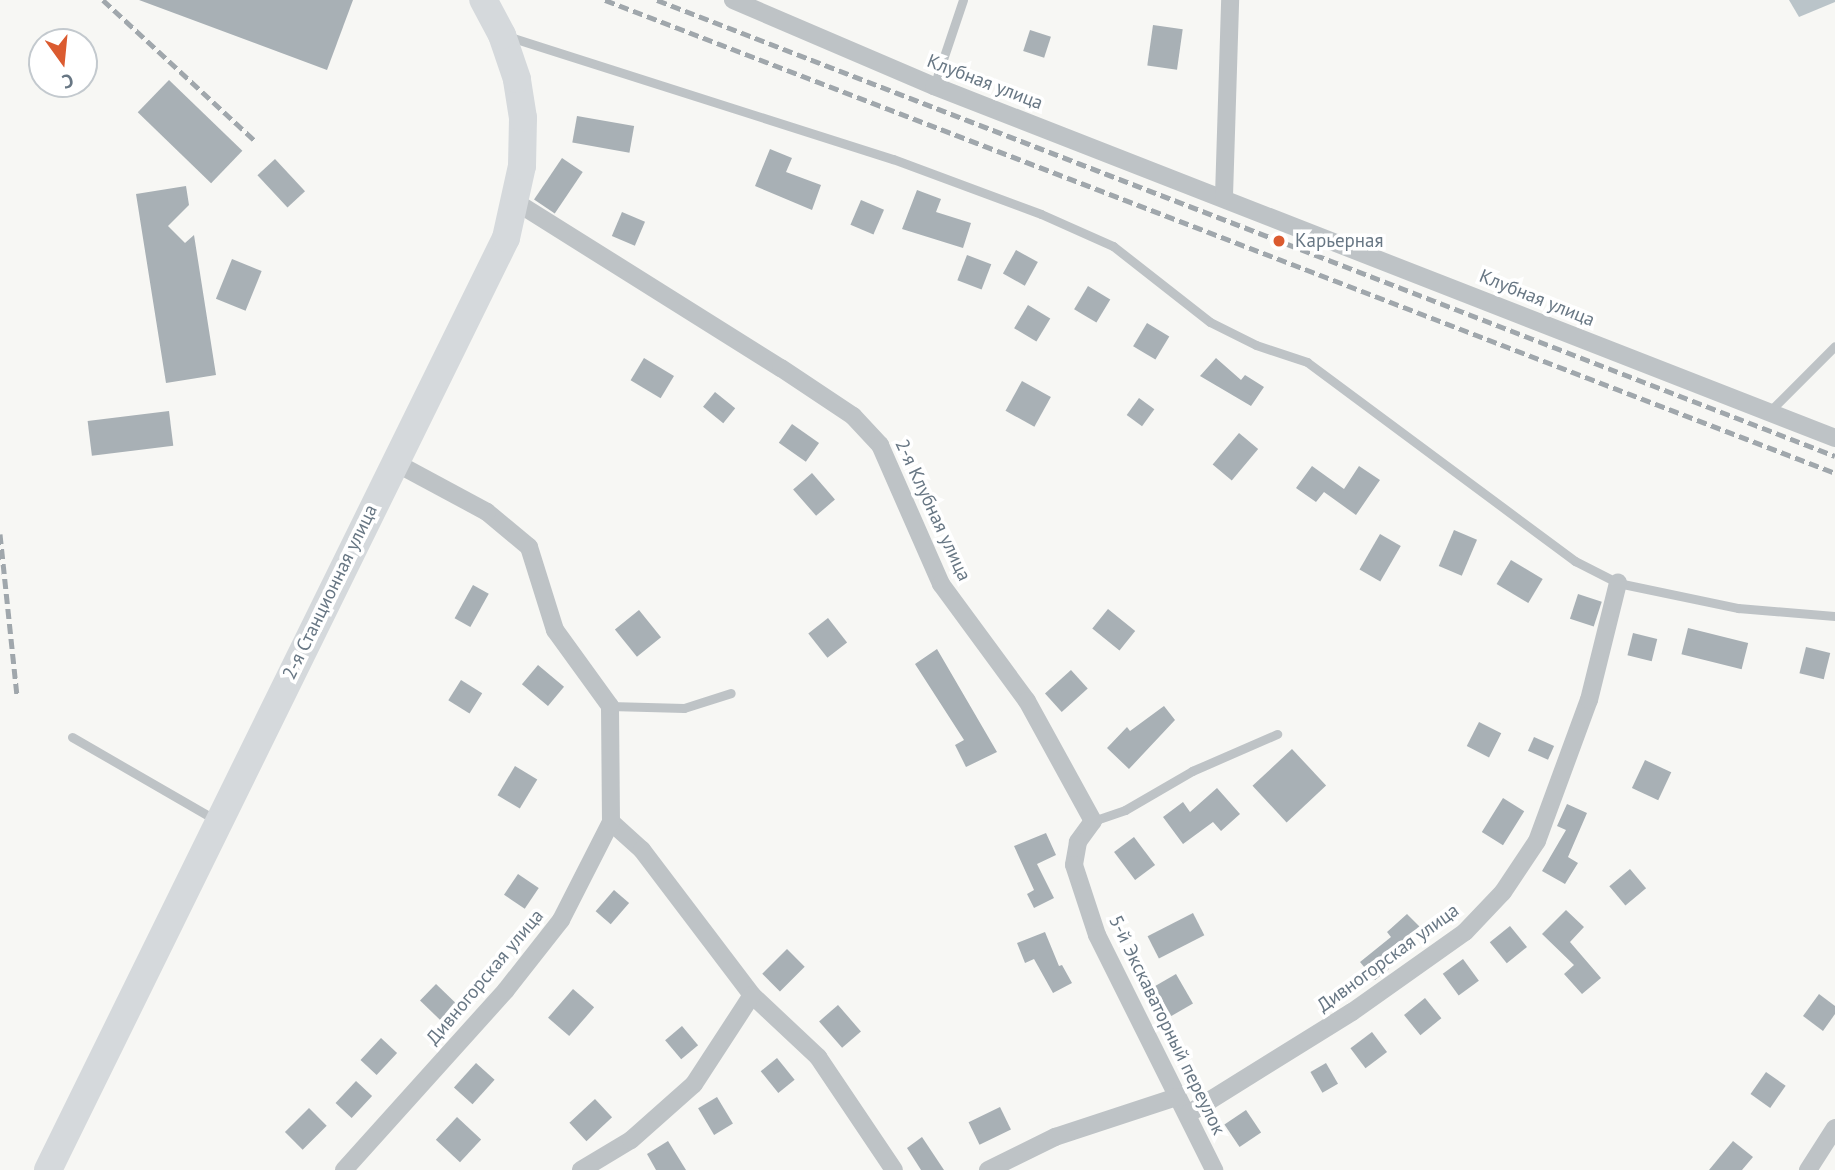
<!DOCTYPE html>
<meta charset="utf-8">
<style>
body{margin:0}
#map{position:relative;width:1835px;height:1170px;overflow:hidden;background:#f7f7f4;font-family:"PT Sans",sans-serif}
div>[style]{position:absolute}
[style*='--x']{left:calc(var(--x)*1px);top:calc(var(--y)*1px);width:calc(var(--w)*1px);rotate:calc(var(--a)*1deg)}
.water>*{inset:0;background:#bac4c9}
.building>*{inset:0;background:#a8b0b5;transform-origin:0 0}
.service>*{height:9px;margin:-4.5px;padding:0 4.5px;transform-origin:4.5px;border-radius:4.5px;background:#bec3c6}
.minor>*{height:18px;margin:-9px;padding:0 9px;transform-origin:9px;border-radius:9px;background:#bec3c6}
.primary>*{height:28px;margin:-14px;padding:0 14px;transform-origin:14px;border-radius:14px;background:#d5d9dc}
.rail>*{height:5px;margin-top:-2.5px;transform-origin:0;background:repeating-linear-gradient(90deg,#a0a7ac 0 10px,transparent 0 15px)}
.dots>*{width:19px;height:19px;translate:-50% -50%;box-sizing:border-box;border:4px solid #fff;border-radius:50%}
span{translate:-50% -50%;white-space:nowrap;text-align:center;line-height:1.15;-webkit-text-stroke:7px #fff;paint-order:stroke}
.street-label{font-size:19px;color:#687784}
.poi-label{font-size:19px;color:#687784}
.left{translate:0 -50%;text-align:left}
.north{position:absolute;left:28px;top:28px;width:70px;height:70px;box-sizing:border-box;background:#fff;border:2px solid #c3c9ce;border-radius:50%;rotate:165deg;font-size:19px;font-weight:700;line-height:28px;text-align:center;color:#687784}
.north::after{content:'';display:block;margin:auto;width:24px;height:32px;background:#db5b30;clip-path:polygon(50% 0,100% 100%,50% 72%,0 100%)}
</style>
<div id="map">
<div class="water">
<i style="clip-path:polygon(1789px 0,1835px 0,1835px 2px,1799px 17px)"></i>
</div>
<div class="building">
<i style="clip-path:polygon(139px 0,353px 0,327px 70px)"></i>
<i style="left:1153px;top:25px;width:30px;height:41px;rotate:8deg"></i>
<i style="left:1030px;top:30px;width:22px;height:22px;rotate:18deg"></i>
<i style="left:169px;top:80px;width:102px;height:45px;rotate:44deg"></i>
<i style="left:577px;top:116px;width:58px;height:27px;rotate:10deg"></i>
<i style="clip-path:polygon(770px 149px,792px 158px,786px 172px,821px 185px,812px 210px,755px 186px)"></i>
<i style="left:562px;top:158px;width:25px;height:50px;rotate:34deg"></i>
<i style="left:275px;top:159px;width:44px;height:24px;rotate:47deg"></i>
<i style="clip-path:polygon(186px 186px,189px 205px,168px 226px,185px 243px,194px 235px,216px 375px,166px 383px,136px 194px)"></i>
<i style="clip-path:polygon(917px 190px,941px 199px,936px 212px,971px 223px,963px 248px,902px 229px)"></i>
<i style="left:861px;top:200px;width:25px;height:27px;rotate:23deg"></i>
<i style="left:622px;top:212px;width:25px;height:26px;rotate:23deg"></i>
<i style="left:1016px;top:250px;width:25px;height:27px;rotate:29deg"></i>
<i style="left:967px;top:255px;width:26px;height:27px;rotate:21deg"></i>
<i style="left:232px;top:259px;width:32px;height:43px;rotate:22deg"></i>
<i style="left:1088px;top:286px;width:26px;height:27px;rotate:31deg"></i>
<i style="left:1028px;top:305px;width:26px;height:27px;rotate:31deg"></i>
<i style="left:1147px;top:323px;width:26px;height:27px;rotate:31deg"></i>
<i style="left:644px;top:358px;width:35px;height:26px;rotate:31deg"></i>
<i style="clip-path:polygon(1216px 358px,1241px 380px,1245px 375px,1264px 387px,1251px 406px,1200px 376px)"></i>
<i style="left:1022px;top:381px;width:33px;height:34px;rotate:29deg"></i>
<i style="left:715px;top:392px;width:26px;height:19px;rotate:39deg"></i>
<i style="left:1139px;top:398px;width:19px;height:21px;rotate:36deg"></i>
<i style="left:169px;top:411px;width:35px;height:82px;rotate:83deg"></i>
<i style="left:792px;top:424px;width:33px;height:23px;rotate:35deg"></i>
<i style="left:1239px;top:433px;width:25px;height:41px;rotate:40deg"></i>
<i style="clip-path:polygon(1312px 466px,1344px 489px,1359px 466px,1380px 480px,1356px 515px,1324px 492px,1316px 502px,1296px 488px)"></i>
<i style="left:812px;top:473px;width:35px;height:25px;rotate:49deg"></i>
<i style="left:1454px;top:530px;width:25px;height:39px;rotate:23deg"></i>
<i style="left:1380px;top:534px;width:24px;height:41px;rotate:30deg"></i>
<i style="left:1511px;top:560px;width:37px;height:28px;rotate:31deg"></i>
<i style="left:473px;top:585px;width:18px;height:38px;rotate:29deg"></i>
<i style="left:1578px;top:594px;width:25px;height:26px;rotate:18deg"></i>
<i style="left:1108px;top:609px;width:35px;height:25px;rotate:39deg"></i>
<i style="left:639px;top:610px;width:35px;height:31px;rotate:51deg"></i>
<i style="left:828px;top:618px;width:31px;height:25px;rotate:52deg"></i>
<i style="left:1688px;top:628px;width:62px;height:27px;rotate:14deg"></i>
<i style="left:1633px;top:633px;width:25px;height:23px;rotate:14deg"></i>
<i style="left:1806px;top:647px;width:25px;height:27px;rotate:14deg"></i>
<i style="clip-path:polygon(937px 649px,997px 752px,966px 767px,955px 745px,964px 740px,915px 664px)"></i>
<i style="left:538px;top:665px;width:34px;height:25px;rotate:40deg"></i>
<i style="left:1071px;top:670px;width:25px;height:35px;rotate:48deg"></i>
<i style="left:461px;top:680px;width:25px;height:24px;rotate:32deg"></i>
<i style="clip-path:polygon(1164px 706px,1175px 720px,1129px 769px,1107px 748px,1127px 727px,1130px 731px)"></i>
<i style="left:1479px;top:722px;width:25px;height:27px;rotate:27deg"></i>
<i style="left:1534px;top:737px;width:22px;height:15px;rotate:24deg"></i>
<i style="left:1292px;top:749px;width:50px;height:54px;rotate:47deg"></i>
<i style="left:1645px;top:760px;width:29px;height:31px;rotate:25deg"></i>
<i style="left:515px;top:766px;width:26px;height:34px;rotate:31deg"></i>
<i style="clip-path:polygon(1217px 788px,1240px 814px,1221px 831px,1213px 822px,1183px 844px,1163px 817px,1183px 802px,1190px 812px)"></i>
<i style="left:1503px;top:798px;width:25px;height:40px;rotate:32deg"></i>
<i style="clip-path:polygon(1567px 804px,1587px 813px,1568px 857px,1578px 863px,1565px 884px,1542px 871px,1566px 830px,1557px 826px)"></i>
<i style="clip-path:polygon(1046px 833px,1056px 855px,1037px 864px,1054px 898px,1034px 908px,1027px 894px,1034px 890px,1014px 846px)"></i>
<i style="left:1134px;top:837px;width:35px;height:25px;rotate:53deg"></i>
<i style="left:1630px;top:869px;width:25px;height:27px;rotate:50deg"></i>
<i style="left:518px;top:874px;width:25px;height:25px;rotate:34deg"></i>
<i style="left:614px;top:890px;width:20px;height:28px;rotate:41deg"></i>
<i style="clip-path:polygon(1566px 910px,1584px 927px,1570px 942px,1601px 978px,1582px 994px,1564px 974px,1574px 965px,1542px 934px)"></i>
<i style="left:1193px;top:913px;width:25px;height:51px;rotate:63deg"></i>
<i style="clip-path:polygon(1407px 914px,1421px 928px,1383px 962px,1389px 969px,1375px 980px,1360px 962px,1391px 937px,1387px 932px)"></i>
<i style="left:1510px;top:926px;width:27px;height:26px;rotate:51deg"></i>
<i style="clip-path:polygon(1045px 932px,1059px 966px,1062px 965px,1072px 983px,1053px 993px,1034px 959px,1025px 963px,1017px 943px)"></i>
<i style="left:787px;top:949px;width:25px;height:35px;rotate:45deg"></i>
<i style="left:1463px;top:959px;width:27px;height:25px;rotate:54deg"></i>
<i style="left:1176px;top:974px;width:34px;height:25px;rotate:60deg"></i>
<i style="left:436px;top:984px;width:32px;height:23px;rotate:44deg"></i>
<i style="left:573px;top:989px;width:28px;height:38px;rotate:41deg"></i>
<i style="clip-path:polygon(1819px 994px,1835px 1006px,1835px 1014px,1823px 1031px,1803px 1016px)"></i>
<i style="left:1425px;top:998px;width:26px;height:27px;rotate:51deg"></i>
<i style="left:838px;top:1005px;width:35px;height:25px;rotate:49deg"></i>
<i style="left:682px;top:1026px;width:25px;height:22px;rotate:50deg"></i>
<i style="left:1372px;top:1032px;width:25px;height:27px;rotate:53deg"></i>
<i style="left:381px;top:1038px;width:22px;height:30px;rotate:43deg"></i>
<i style="left:777px;top:1058px;width:28px;height:21px;rotate:51deg"></i>
<i style="left:476px;top:1063px;width:25px;height:33px;rotate:42deg"></i>
<i style="left:1326px;top:1063px;width:24px;height:18px;rotate:60deg"></i>
<i style="left:1766px;top:1072px;width:24px;height:27px;rotate:35deg"></i>
<i style="left:356px;top:1081px;width:22px;height:30px;rotate:43deg"></i>
<i style="left:717px;top:1097px;width:31px;height:22px;rotate:59deg"></i>
<i style="left:595px;top:1099px;width:25px;height:35px;rotate:47deg"></i>
<i style="left:1000px;top:1107px;width:25px;height:35px;rotate:64deg"></i>
<i style="left:309px;top:1108px;width:25px;height:34px;rotate:45deg"></i>
<i style="left:1246px;top:1110px;width:27px;height:26px;rotate:56deg"></i>
<i style="left:457px;top:1117px;width:33px;height:31px;rotate:43deg"></i>
<i style="clip-path:polygon(922px 1137px,944px 1170px,921px 1170px,907px 1148px)"></i>
<i style="clip-path:polygon(668px 1141px,686px 1170px,656px 1170px,647px 1154px)"></i>
<i style="clip-path:polygon(1733px 1141px,1753px 1157px,1742px 1170px,1709px 1170px)"></i>
</div>
<div class="service">
<i style="--x:507;--y:36;--w:405;--a:17.7"></i>
<i style="--x:893;--y:159;--w:158;--a:20.4"></i>
<i style="--x:1041;--y:214;--w:79;--a:24"></i>
<i style="--x:1113;--y:246;--w:123;--a:38.1"></i>
<i style="--x:1210;--y:322;--w:51;--a:26.6"></i>
<i style="--x:1256;--y:345;--w:54;--a:18.4"></i>
<i style="--x:1307;--y:362;--w:334;--a:36.6"></i>
<i style="--x:1575;--y:561;--w:48;--a:27.1"></i>
<i style="--x:1618;--y:583;--w:123;--a:11.8"></i>
<i style="--x:1738;--y:608;--w:97;--a:4.7"></i>
<i style="--x:934;--y:86;--w:91;--a:-71.4"></i>
<i style="--x:1769;--y:412;--w:93;--a:-45"></i>
<i style="--x:610;--y:706;--w:74;--a:1.5"></i>
<i style="--x:684;--y:708;--w:49;--a:-17.7"></i>
<i style="--x:72;--y:737;--w:166;--a:30"></i>
<i style="--x:1093;--y:821;--w:34;--a:-19"></i>
<i style="--x:1125;--y:810;--w:78;--a:-30.2"></i>
<i style="--x:1192;--y:771;--w:93;--a:-23.5"></i>
</div>
<div class="minor">
<i style="--x:733;--y:0;--w:219;--a:23.2"></i>
<i style="--x:934;--y:86;--w:967;--a:21.34"></i>
<i style="--x:1224;--y:196;--w:196;--a:-88.2"></i>
<i style="--x:516;--y:202;--w:313;--a:32.1"></i>
<i style="--x:781;--y:368;--w:87;--a:33.7"></i>
<i style="--x:853;--y:416;--w:40;--a:47"></i>
<i style="--x:880;--y:445;--w:152;--a:66.3"></i>
<i style="--x:941;--y:584;--w:145;--a:53.7"></i>
<i style="--x:1027;--y:701;--w:137;--a:61.2"></i>
<i style="--x:1093;--y:821;--w:26;--a:126"></i>
<i style="--x:1078;--y:842;--w:23;--a:100"></i>
<i style="--x:1074;--y:865;--w:74;--a:71.8"></i>
<i style="--x:1097;--y:935;--w:263;--a:63.5"></i>
<i style="--x:611;--y:822;--w:42;--a:42.1"></i>
<i style="--x:642;--y:850;--w:182;--a:52.8"></i>
<i style="--x:752;--y:995;--w:91;--a:43.2"></i>
<i style="--x:818;--y:1057;--w:136;--a:56.1"></i>
<i style="--x:1188;--y:1114;--w:193;--a:-31.9"></i>
<i style="--x:1352;--y:1012;--w:138;--a:-35.3"></i>
<i style="--x:1465;--y:932;--w:55;--a:-46.5"></i>
<i style="--x:1503;--y:892;--w:61;--a:-56.3"></i>
<i style="--x:1537;--y:841;--w:150;--a:-69.8"></i>
<i style="--x:1589;--y:700;--w:121;--a:-76.1"></i>
<i style="--x:344;--y:1170;--w:242;--a:-48"></i>
<i style="--x:506;--y:990;--w:89;--a:-51.8"></i>
<i style="--x:561;--y:920;--w:110;--a:-63"></i>
<i style="--x:611;--y:822;--w:116;--a:-90.5"></i>
<i style="--x:610;--y:706;--w:94;--a:-125.9"></i>
<i style="--x:555;--y:630;--w:87;--a:-107.4"></i>
<i style="--x:529;--y:547;--w:55;--a:-140.2"></i>
<i style="--x:487;--y:512;--w:106;--a:-151.7"></i>
<i style="--x:581;--y:1170;--w:58;--a:-31"></i>
<i style="--x:631;--y:1140;--w:84;--a:-41.6"></i>
<i style="--x:694;--y:1084;--w:106;--a:-56.9"></i>
<i style="--x:988;--y:1170;--w:75;--a:-26.2"></i>
<i style="--x:1055;--y:1137;--w:128;--a:-18.2"></i>
<i style="--x:1808;--y:1170;--w:50;--a:-57.3"></i>
</div>
<div class="primary">
<i style="--x:48;--y:1170;--w:1038;--a:-63.83"></i>
<i style="--x:506;--y:238;--w:74;--a:-77.5"></i>
<i style="--x:522;--y:166;--w:48;--a:-88.8"></i>
<i style="--x:523;--y:118;--w:39;--a:-99"></i>
<i style="--x:517;--y:79;--w:46;--a:-108.8"></i>
<i style="--x:502;--y:35;--w:40;--a:-118"></i>
</div>
<div class="rail">
<i style="--x:103;--y:0;--w:206;--a:42.8"></i>
<i style="--x:605;--y:0;--w:1318;--a:21.03"></i>
<i style="--x:657;--y:0;--w:1263;--a:21.16"></i>
<i style="--x:0;--y:534;--w:162;--a:84"></i>
</div>
<div class="dots">
<i style="left:1279px;top:241px;background:#db5b30"></i>
</div>
<div class="street-label">
<span style="left:985px;top:82px;rotate:21deg">Клубная улица</span>
<span style="left:1537px;top:298px;rotate:22deg">Клубная улица</span>
<span style="left:933px;top:510px;rotate:65deg">2-я Клубная улица</span>
<span style="left:330px;top:592px;rotate:-64deg">2-я Станционная улица</span>
<span style="left:1388px;top:958px;rotate:-36deg">Дивногорская улица</span>
<span style="left:485px;top:977px;rotate:-50deg">Дивногорская улица</span>
<span style="left:1167px;top:1025px;rotate:64deg">5-й Экскаваторный переулок</span>
</div>
<div class="poi-label">
<span class="left" style="left:1295px;top:241px">Карьерная</span>
</div>
<div class="north">С</div>
</div>
